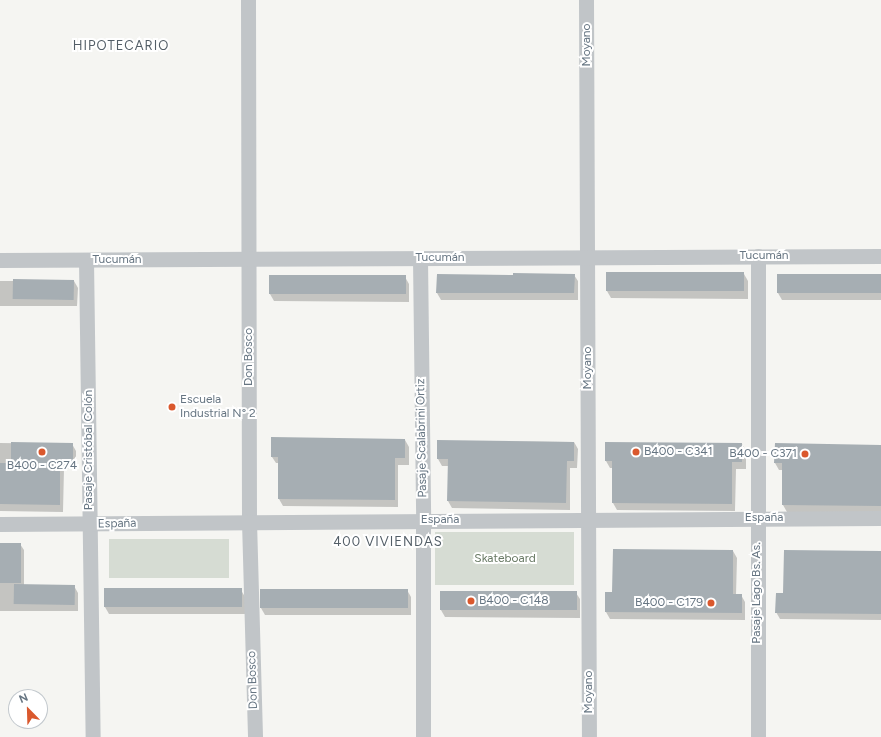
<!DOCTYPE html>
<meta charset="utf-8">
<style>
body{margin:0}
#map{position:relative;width:881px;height:737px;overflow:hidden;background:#f5f5f2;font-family:Figtree,sans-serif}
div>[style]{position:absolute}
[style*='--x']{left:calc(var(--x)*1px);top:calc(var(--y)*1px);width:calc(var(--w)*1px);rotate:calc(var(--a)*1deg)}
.green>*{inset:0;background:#d6dcd3;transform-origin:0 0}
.shadow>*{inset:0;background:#0003}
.building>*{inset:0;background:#a6aeb3;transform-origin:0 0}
.street>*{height:15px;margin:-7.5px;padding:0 7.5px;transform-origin:7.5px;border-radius:7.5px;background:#c1c5c8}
.dots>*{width:11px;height:11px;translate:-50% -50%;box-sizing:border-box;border:2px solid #fff;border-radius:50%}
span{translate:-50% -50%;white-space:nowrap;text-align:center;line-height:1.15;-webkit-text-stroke:4px #fff;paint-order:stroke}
.street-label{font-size:12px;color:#667582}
.poi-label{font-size:12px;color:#667582}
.left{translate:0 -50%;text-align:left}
.right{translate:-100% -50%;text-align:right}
.park-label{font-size:12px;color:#687964}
.neighbourhood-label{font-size:13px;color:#535e67;letter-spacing:1px}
.north{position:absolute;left:8px;top:689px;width:40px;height:40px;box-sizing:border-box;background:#fff;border:1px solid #c2c8cd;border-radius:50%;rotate:337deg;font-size:11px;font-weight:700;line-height:16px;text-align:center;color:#667582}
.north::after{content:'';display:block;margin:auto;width:14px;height:18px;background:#da582d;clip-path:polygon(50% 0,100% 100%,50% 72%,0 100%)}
</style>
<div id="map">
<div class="green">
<i style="left:435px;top:532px;width:139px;height:53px"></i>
<i style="left:109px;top:539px;width:120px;height:39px"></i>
</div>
<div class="shadow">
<i style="clip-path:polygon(607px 273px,744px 274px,748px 281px,748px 299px,611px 298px,607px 291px)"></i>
<i style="clip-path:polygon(438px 275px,574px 275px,578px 281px,578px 300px,441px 300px,437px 293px)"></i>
<i style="clip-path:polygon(881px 275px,881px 300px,782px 300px,778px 293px)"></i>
<i style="clip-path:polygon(405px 277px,409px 284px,409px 302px,274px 301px,270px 294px)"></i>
<i style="clip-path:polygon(0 281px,74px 281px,78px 288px,77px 306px,0 306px)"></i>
<i style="clip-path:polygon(405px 440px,409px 447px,409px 465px,398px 465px,398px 507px,283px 506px,279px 499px,279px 463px,276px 463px,272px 457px)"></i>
<i style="clip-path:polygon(438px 441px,574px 442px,578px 449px,577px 468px,570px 468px,570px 510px,452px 508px,448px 501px,449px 466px,442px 466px,438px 459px)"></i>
<i style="clip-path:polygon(0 443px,72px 444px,76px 451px,76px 469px,64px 469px,63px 512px,0 511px)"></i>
<i style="clip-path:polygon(606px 443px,742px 444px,746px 451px,746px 469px,736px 469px,735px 511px,617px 510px,613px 503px,613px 468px,610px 468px,606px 461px)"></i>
<i style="clip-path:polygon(881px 445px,881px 513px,787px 512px,783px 505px,783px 470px,779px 470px,775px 463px)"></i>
<i style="clip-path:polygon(0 544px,20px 544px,24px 550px,24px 586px,74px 586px,78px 593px,78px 611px,0 611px)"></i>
<i style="clip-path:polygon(733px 551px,737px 558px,736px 595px,741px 595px,745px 602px,745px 620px,610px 619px,606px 612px,613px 593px)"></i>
<i style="clip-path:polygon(881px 552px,881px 620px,780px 619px,776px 612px)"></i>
<i style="clip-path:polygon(241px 590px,245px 597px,246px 614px,109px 614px,105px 607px)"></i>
<i style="clip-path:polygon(407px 590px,411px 597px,411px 615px,265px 615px,261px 608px)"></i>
<i style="clip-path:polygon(576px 593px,580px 599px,580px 618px,445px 617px,441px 610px)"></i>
</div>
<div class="building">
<i style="left:606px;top:272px;width:138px;height:19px"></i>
<i style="clip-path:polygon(513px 273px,575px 274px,574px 293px,436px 293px,437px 274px,513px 275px)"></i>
<i style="left:777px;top:274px;width:104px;height:19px"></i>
<i style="left:269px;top:275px;width:137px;height:19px"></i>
<i style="left:13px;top:279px;width:61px;height:20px;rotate:1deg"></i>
<i style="clip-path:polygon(271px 437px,405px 439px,405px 458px,395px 458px,395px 500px,278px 499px,278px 457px,271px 457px)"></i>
<i style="clip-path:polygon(437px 440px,574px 442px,574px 461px,567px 461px,566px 503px,447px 501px,448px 459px,437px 459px)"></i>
<i style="clip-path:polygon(11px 442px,73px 443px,73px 462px,60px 462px,60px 505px,0 504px,0 463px,11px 463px)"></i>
<i style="clip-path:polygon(605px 442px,742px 443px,742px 462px,732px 462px,732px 504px,612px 503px,612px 461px,605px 461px)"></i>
<i style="clip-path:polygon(775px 443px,881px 445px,881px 506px,782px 505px,782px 463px,774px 463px)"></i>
<i style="left:0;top:543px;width:21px;height:40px"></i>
<i style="clip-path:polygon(613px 549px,733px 550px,733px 594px,742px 594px,742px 613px,605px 612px,605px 592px,612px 592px)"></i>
<i style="clip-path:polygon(784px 550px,881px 551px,881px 614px,775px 613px,776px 593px,783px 593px)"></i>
<i style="left:14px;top:584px;width:61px;height:20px;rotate:1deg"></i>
<i style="left:104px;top:588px;width:138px;height:19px"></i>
<i style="left:260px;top:589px;width:148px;height:19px"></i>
<i style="left:440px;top:591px;width:137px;height:19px"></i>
</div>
<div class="street">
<i style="--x:248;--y:0;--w:521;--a:89.89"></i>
<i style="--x:249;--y:521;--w:216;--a:88.4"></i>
<i style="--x:586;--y:0;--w:737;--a:89.77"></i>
<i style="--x:758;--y:256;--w:481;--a:90"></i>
<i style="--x:420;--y:258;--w:262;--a:89.3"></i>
<i style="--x:423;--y:520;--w:217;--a:90"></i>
<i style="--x:0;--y:260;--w:881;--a:-0.26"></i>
<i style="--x:86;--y:260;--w:477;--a:89.2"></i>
<i style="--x:0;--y:524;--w:881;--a:-0.39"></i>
</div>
<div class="dots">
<i style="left:172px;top:407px;background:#da582d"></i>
<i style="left:42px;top:452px;background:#da582d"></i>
<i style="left:636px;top:452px;background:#da582d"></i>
<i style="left:805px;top:454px;background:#da582d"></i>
<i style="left:471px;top:601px;background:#da582d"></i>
<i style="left:711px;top:603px;background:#da582d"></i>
</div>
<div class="street-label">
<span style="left:587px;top:45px;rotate:-90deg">Moyano</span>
<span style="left:764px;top:256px">Tucumán</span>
<span style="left:440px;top:258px">Tucumán</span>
<span style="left:117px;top:260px">Tucumán</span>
<span style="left:249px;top:357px;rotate:-90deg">Don Bosco</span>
<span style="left:588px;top:368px;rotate:-90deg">Moyano</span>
<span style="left:422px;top:438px;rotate:-91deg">Pasaje Scalabrini Ortiz</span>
<span style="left:89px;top:450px;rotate:-90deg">Pasaje Cristóbal Colón</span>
<span style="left:764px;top:518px">España</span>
<span style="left:440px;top:520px">España</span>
<span style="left:117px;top:524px;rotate:-1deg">España</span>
<span style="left:757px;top:593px;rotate:-90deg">Pasaje Lago Bs. As.</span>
<span style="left:253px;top:680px;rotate:-92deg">Don Bosco</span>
<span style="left:589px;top:692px;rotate:-90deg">Moyano</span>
</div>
<div class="poi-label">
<span class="left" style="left:180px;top:407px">Escuela<br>Industrial N° 2</span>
<span class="left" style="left:644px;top:452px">B400 - C341</span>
<span class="right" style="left:797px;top:454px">B400 - C371</span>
<span style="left:42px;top:466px">B400 - C274</span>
<span class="left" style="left:479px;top:601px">B400 - C148</span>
<span class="right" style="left:703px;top:603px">B400 - C179</span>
</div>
<div class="park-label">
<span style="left:505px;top:559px">Skateboard</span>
</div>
<div class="neighbourhood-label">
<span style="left:121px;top:46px">HIPOTECARIO</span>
<span style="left:388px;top:542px">400 VIVIENDAS</span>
</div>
<div class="north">N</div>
</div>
